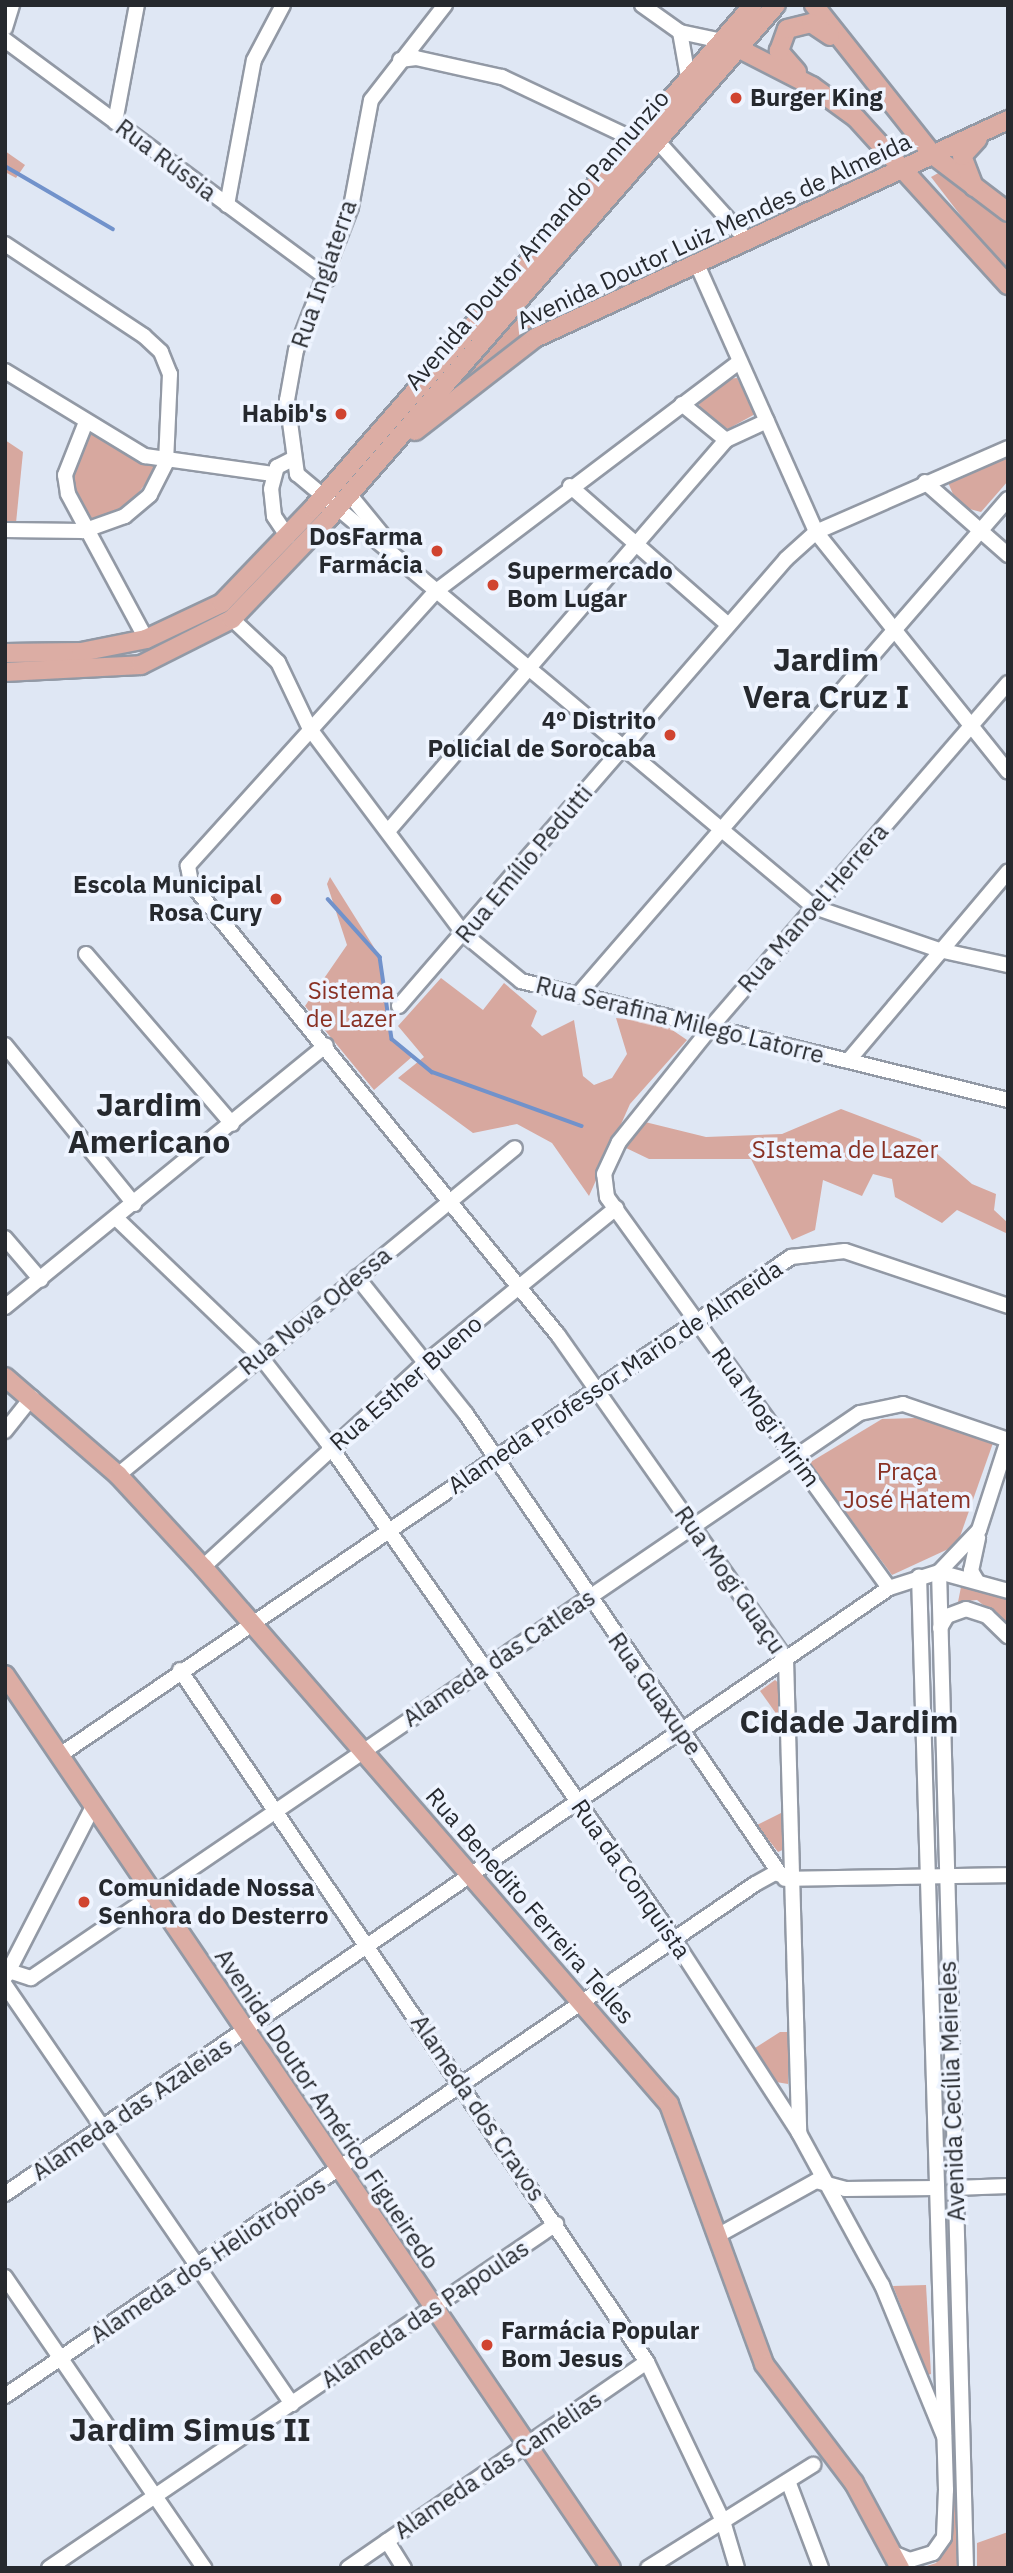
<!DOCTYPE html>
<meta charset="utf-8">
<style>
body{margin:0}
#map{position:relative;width:1013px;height:2573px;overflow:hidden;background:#dfe7f4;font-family:"IBM Plex Sans",sans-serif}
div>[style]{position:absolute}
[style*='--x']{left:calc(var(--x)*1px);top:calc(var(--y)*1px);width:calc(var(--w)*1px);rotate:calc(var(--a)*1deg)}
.green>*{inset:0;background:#d7a89f}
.stream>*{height:3.5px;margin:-1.75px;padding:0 1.75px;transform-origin:1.75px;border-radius:1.75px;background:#7192cb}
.roads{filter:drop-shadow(2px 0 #9299a5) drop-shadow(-2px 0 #9299a5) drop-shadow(0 2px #9299a5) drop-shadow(0 -2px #9299a5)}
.minor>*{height:14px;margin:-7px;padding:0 7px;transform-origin:7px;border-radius:7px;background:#fff}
.major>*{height:18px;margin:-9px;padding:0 9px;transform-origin:9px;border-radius:9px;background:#dcada4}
.dots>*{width:19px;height:19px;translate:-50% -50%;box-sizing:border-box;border:4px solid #eef4ff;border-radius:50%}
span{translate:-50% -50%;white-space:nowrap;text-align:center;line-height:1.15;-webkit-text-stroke:7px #eef4ff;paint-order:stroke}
.poi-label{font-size:24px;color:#26292e;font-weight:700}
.left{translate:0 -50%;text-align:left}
.right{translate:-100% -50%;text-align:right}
.street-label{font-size:24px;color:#26292e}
.park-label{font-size:24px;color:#893124}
.district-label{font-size:32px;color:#26292e;font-weight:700}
.frame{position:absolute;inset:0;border:7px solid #26292e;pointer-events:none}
</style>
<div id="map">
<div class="green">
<i style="clip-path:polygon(5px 151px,25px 165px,16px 178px,5px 172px)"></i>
<i style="clip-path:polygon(942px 171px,1008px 223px,1008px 277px,931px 177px)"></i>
<i style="clip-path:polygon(517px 313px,535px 328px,432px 410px)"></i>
<i style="clip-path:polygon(737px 378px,757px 413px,728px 429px,701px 412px,699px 404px,726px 379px)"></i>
<i style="clip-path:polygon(86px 428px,158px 468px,124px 511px,86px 523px,68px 475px)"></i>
<i style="clip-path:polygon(5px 440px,23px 452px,16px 523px,5px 523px)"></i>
<i style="clip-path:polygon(1008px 454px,1008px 481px,981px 512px,958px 506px,947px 480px)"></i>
<i style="clip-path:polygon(330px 877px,380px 957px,392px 1039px,413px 1056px,374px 1090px,305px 1006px,347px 945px,327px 884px)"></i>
<i style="clip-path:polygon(441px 978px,483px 1010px,504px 983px,537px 1011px,531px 1026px,542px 1036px,574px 1020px,583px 1076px,594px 1085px,612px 1078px,627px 1054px,616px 1018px,662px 1023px,687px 1040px,630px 1104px,589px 1196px,552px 1143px,517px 1124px,473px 1133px,398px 1078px,424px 1057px,398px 1026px)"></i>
<i style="clip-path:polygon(841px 1109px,920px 1139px,972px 1184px,996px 1194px,994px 1210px,1008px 1223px,1008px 1234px,957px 1210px,942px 1223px,895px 1197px,892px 1179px,873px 1174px,862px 1196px,823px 1180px,815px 1230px,792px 1240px,751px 1159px,649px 1159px,624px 1147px,645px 1122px,706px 1137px,782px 1134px)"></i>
<i style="clip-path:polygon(916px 1418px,993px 1443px,957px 1545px,892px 1575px,809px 1463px,882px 1419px)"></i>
<i style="clip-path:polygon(969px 1585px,1008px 1600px,1008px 1625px,977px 1600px,958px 1602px,961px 1587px)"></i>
<i style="clip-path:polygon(775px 1680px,780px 1684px,780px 1719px,760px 1691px)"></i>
<i style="clip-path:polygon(785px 1811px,787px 1848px,778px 1852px,757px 1825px)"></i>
<i style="clip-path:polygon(780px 2032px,788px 2032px,788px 2084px,776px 2082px,755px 2048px)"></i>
<i style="clip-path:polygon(926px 2285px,931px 2374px,928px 2375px,893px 2286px)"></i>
<i style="clip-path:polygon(952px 2500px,958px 2500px,959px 2568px,921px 2568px,936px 2563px,951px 2540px)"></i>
<i style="clip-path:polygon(1008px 2532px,1008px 2568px,977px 2568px,977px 2543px)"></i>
</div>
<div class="stream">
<i style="--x:5;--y:166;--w:125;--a:30.3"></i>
<i style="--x:328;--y:899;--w:78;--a:48.1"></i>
<i style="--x:380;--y:957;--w:83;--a:81.7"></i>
<i style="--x:392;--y:1039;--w:52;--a:39.5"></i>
<i style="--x:432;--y:1072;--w:159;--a:19.8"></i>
</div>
<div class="roads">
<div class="minor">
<i style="--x:445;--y:5;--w:120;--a:127.9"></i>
<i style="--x:371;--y:100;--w:109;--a:100.6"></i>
<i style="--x:351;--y:207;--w:153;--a:111"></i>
<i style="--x:296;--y:350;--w:51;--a:100.2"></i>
<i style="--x:287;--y:400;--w:75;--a:82.3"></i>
<i style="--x:297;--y:474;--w:674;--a:39.95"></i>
<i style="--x:814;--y:907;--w:132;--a:19"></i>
<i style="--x:939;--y:950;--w:71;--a:12.3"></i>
<i style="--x:642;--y:5;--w:47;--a:35.4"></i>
<i style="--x:680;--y:32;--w:40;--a:12"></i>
<i style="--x:5;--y:28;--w:24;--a:-73"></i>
<i style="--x:680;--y:32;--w:46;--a:79.9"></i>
<i style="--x:5;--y:40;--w:402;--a:36.5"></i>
<i style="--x:400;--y:60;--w:16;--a:-7"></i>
<i style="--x:416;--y:58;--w:88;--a:12.5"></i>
<i style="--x:502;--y:77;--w:147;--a:25.3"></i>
<i style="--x:115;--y:122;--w:119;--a:-79.4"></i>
<i style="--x:651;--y:134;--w:142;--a:47.9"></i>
<i style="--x:227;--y:205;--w:147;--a:-79.5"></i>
<i style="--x:254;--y:60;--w:62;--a:-62.2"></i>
<i style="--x:5;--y:244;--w:167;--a:33.5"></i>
<i style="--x:144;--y:336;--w:23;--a:43"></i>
<i style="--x:161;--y:352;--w:24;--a:68"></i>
<i style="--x:170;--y:374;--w:89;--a:92.6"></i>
<i style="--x:166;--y:463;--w:36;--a:117"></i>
<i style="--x:150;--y:495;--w:33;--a:140"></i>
<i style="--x:125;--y:516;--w:45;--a:160.3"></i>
<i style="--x:83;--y:531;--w:78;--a:-179.3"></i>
<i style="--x:696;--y:262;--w:295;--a:66"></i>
<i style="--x:816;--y:532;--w:307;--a:51.3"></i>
<i style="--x:739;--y:362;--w:378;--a:142.9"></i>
<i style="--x:437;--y:590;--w:372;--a:132.1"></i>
<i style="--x:188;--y:866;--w:17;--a:80"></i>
<i style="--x:191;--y:883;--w:582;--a:50.93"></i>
<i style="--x:558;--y:1335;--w:396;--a:54.9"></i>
<i style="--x:786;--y:1659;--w:474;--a:88.4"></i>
<i style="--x:5;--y:371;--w:164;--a:31.3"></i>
<i style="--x:145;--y:456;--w:129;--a:8"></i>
<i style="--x:682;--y:404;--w:57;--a:39.3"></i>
<i style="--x:86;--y:422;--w:57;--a:111.6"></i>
<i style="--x:65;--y:475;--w:19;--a:81"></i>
<i style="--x:68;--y:494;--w:165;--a:61.7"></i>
<i style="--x:925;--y:482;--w:111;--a:41.3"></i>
<i style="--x:570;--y:486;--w:210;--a:41.3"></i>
<i style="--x:349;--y:494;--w:58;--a:50.6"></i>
<i style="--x:288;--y:537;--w:25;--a:-124"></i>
<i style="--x:274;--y:516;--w:27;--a:-96"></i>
<i style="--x:271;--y:489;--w:23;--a:-75"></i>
<i style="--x:277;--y:467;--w:18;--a:-27"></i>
<i style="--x:232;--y:619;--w:63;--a:43.1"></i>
<i style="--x:278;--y:662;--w:74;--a:64.5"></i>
<i style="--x:310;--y:729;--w:256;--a:53.1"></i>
<i style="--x:464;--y:934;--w:74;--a:39.5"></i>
<i style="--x:521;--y:981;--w:501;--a:13.73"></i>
<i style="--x:389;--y:830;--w:515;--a:-49.17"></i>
<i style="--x:726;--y:440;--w:45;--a:-24.9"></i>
<i style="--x:86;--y:954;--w:224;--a:49.3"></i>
<i style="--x:577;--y:996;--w:658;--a:-49.07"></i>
<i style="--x:399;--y:1006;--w:591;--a:-49.11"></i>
<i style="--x:786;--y:559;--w:40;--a:-42"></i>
<i style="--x:816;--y:532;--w:210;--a:-23.6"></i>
<i style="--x:5;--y:1045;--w:205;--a:50.9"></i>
<i style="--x:848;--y:1061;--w:248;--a:-49.8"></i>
<i style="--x:116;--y:1218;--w:199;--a:43.8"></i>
<i style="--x:260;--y:1356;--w:109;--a:52.1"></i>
<i style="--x:327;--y:1442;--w:605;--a:55.1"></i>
<i style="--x:673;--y:1938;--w:232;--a:57.1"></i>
<i style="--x:799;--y:2133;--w:173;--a:61.4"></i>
<i style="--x:882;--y:2285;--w:163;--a:67.7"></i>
<i style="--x:5;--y:1238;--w:55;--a:49.4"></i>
<i style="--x:357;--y:1277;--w:175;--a:51.5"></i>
<i style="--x:466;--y:1414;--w:557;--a:55.68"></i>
<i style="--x:5;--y:1307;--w:414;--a:-39.2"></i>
<i style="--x:5;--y:1431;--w:43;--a:-51.5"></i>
<i style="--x:118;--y:1475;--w:514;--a:-39.48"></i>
<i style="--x:203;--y:1567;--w:299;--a:-42.6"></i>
<i style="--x:423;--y:1365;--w:249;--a:-39.1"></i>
<i style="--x:977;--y:1581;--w:12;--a:-121"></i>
<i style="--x:971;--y:1571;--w:34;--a:-78"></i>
<i style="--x:889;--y:1588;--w:482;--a:-125.8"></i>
<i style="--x:607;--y:1197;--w:23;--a:-97"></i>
<i style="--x:604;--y:1174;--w:35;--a:-65"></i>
<i style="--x:619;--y:1142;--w:149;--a:-51.3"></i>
<i style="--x:712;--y:1026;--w:453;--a:-49.2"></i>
<i style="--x:940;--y:1628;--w:14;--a:-60"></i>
<i style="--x:947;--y:1616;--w:20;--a:-20"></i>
<i style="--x:966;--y:1609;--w:22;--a:18"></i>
<i style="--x:987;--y:1616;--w:29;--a:44"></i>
<i style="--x:180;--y:1670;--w:835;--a:55.99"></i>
<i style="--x:647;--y:2362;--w:176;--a:64.5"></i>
<i style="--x:723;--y:2521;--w:49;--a:73.4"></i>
<i style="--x:60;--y:1755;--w:885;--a:-34.26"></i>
<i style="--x:791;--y:1257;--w:54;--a:-6.3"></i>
<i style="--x:845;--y:1251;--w:172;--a:18.6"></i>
<i style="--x:785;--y:1879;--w:223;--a:-1"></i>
<i style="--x:9;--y:1971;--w:23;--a:18"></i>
<i style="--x:31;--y:1978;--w:1003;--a:-34.28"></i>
<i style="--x:860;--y:1413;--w:44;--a:-11.8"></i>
<i style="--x:903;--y:1404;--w:111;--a:18.9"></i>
<i style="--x:6;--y:1976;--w:190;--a:-62.8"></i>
<i style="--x:5;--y:1985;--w:508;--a:55.59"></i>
<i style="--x:955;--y:2188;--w:53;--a:-2.2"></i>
<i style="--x:5;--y:2194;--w:1072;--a:-34.43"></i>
<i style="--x:889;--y:1588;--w:52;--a:-17.7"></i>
<i style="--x:939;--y:1572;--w:72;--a:15.4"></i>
<i style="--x:717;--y:2236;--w:113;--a:-29.1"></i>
<i style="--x:816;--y:2181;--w:30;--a:15"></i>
<i style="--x:845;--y:2189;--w:91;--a:-0.6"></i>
<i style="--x:5;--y:2277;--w:353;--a:55.6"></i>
<i style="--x:5;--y:2396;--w:908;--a:-34.32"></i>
<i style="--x:755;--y:1884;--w:23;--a:-29"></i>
<i style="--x:775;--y:1873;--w:19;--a:18"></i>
<i style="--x:788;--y:2481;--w:93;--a:69.2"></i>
<i style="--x:387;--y:2541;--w:32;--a:58"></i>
<i style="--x:890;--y:2552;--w:22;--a:22"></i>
<i style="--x:910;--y:2560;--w:24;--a:-17"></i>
<i style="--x:933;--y:2553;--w:19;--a:-55"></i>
<i style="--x:944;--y:2537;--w:47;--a:-87.6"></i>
<i style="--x:946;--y:2490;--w:914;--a:-91.69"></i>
<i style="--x:49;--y:2568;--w:613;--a:-34.16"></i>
<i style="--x:348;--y:2568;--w:363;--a:-34.6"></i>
<i style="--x:648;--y:2568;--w:195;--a:-32"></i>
<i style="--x:966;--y:2568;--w:996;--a:-91.55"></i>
<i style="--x:939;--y:1572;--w:58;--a:-46.4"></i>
<i style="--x:979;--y:1530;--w:95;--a:-72.1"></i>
</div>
<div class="major">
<i style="--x:814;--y:5;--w:191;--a:51.6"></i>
<i style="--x:933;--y:155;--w:94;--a:37.2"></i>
<i style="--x:726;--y:42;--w:97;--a:27.1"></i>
<i style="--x:812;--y:86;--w:54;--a:36"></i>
<i style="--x:856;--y:118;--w:226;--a:47.7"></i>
<i style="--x:797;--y:72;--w:28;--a:-131"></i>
<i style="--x:779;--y:51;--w:23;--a:-70"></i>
<i style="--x:787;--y:29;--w:25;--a:-14"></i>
<i style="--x:811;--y:23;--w:23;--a:34"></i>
<i style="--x:974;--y:187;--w:33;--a:-111"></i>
<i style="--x:962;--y:156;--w:23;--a:-47"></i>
<i style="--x:415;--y:431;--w:152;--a:-37.8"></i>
<i style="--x:535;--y:338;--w:521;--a:-24.74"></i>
<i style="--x:5;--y:653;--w:76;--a:-0.8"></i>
<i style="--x:81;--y:652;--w:66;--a:-11.3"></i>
<i style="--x:146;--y:639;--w:84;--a:-25.3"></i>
<i style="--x:222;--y:603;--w:132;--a:-46.2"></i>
<i style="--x:313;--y:508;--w:668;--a:-48.82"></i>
<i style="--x:5;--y:672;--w:136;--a:-2.9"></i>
<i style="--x:141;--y:665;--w:102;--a:-26.8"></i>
<i style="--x:232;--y:619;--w:137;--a:-46.2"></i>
<i style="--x:327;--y:520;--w:683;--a:-48.92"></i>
<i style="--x:5;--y:1377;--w:150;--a:40.9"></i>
<i style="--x:118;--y:1475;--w:125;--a:47.3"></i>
<i style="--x:203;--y:1567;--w:711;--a:49.05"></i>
<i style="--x:669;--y:2104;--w:277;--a:69.9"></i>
<i style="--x:764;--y:2364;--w:149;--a:52.9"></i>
<i style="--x:854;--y:2483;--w:97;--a:61.6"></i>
<i style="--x:5;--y:1675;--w:1079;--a:55.84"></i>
</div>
</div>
<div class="dots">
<i style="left:736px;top:98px;background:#d04430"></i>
<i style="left:341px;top:414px;background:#d04430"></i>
<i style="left:437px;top:551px;background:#d04430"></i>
<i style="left:493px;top:585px;background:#d04430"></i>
<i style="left:670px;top:735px;background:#d04430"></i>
<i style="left:276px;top:899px;background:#d04430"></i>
<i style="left:84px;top:1902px;background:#d04430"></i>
<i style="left:487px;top:2345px;background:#d04430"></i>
</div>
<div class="poi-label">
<span class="left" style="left:750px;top:98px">Burger King</span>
<span class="right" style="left:327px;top:414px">Habib's</span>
<span class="right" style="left:423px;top:551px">DosFarma<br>Farmácia</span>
<span class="left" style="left:507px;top:585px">Supermercado<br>Bom Lugar</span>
<span class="right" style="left:656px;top:735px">4º Distrito<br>Policial de Sorocaba</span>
<span class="right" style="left:262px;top:899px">Escola Municipal<br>Rosa Cury</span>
<span class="left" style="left:98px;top:1902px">Comunidade Nossa<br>Senhora do Desterro</span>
<span class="left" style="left:501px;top:2345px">Farmácia Popular<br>Bom Jesus</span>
</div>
<div class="street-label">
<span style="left:166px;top:160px;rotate:37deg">Rua Rússia</span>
<span style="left:714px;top:231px;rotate:-25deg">Avenida Doutor Luiz Mendes de Almeida</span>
<span style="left:537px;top:240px;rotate:-49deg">Avenida Doutor Armando Pannunzio</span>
<span style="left:324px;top:274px;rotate:-71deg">Rua Inglaterra</span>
<span style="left:524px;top:864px;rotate:-50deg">Rua Emílio Pedutti</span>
<span style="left:813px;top:908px;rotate:-49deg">Rua Manoel Herrera</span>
<span style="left:680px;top:1020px;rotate:14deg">Rua Serafina Milego Latorre</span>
<span style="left:315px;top:1311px;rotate:-39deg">Rua Nova Odessa</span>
<span style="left:615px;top:1377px;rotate:-34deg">Alameda Professor Mario de Almeida</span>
<span style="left:406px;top:1383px;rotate:-41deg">Rua Esther Bueno</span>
<span style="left:766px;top:1417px;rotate:54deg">Rua Mogi Mirim</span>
<span style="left:730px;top:1580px;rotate:55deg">Rua Mogi Guaçu</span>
<span style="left:499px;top:1658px;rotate:-34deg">Alameda das Catleas</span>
<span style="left:655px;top:1694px;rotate:55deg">Rua Guaxupe</span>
<span style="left:631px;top:1879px;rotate:55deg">Rua da Conquista</span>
<span style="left:530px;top:1906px;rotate:49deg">Rua Benedito Ferreira Telles</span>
<span style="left:952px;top:2091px;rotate:-92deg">Avenida Cecília Meireles</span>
<span style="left:478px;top:2108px;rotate:56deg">Alameda dos Cravos</span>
<span style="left:132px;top:2109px;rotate:-34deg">Alameda das Azaleias</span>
<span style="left:327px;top:2109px;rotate:56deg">Avenida Doutor Américo Figueiredo</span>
<span style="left:208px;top:2260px;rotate:-34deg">Alameda dos Heliotrópios</span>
<span style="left:425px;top:2314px;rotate:-34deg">Alameda das Papoulas</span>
<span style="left:498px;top:2465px;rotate:-34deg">Alameda das Camélias</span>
</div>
<div class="park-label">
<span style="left:351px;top:1005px">Sistema<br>de Lazer</span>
<span style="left:845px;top:1150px">SIstema de Lazer</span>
<span style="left:907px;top:1486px">Praça<br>José Hatem</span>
</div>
<div class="district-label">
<span style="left:826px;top:678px">Jardim<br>Vera Cruz I</span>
<span style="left:149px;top:1123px">Jardim<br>Americano</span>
<span style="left:849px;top:1721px">Cidade Jardim</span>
<span style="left:190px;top:2429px">Jardim Simus II</span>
</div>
<div class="frame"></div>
</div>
